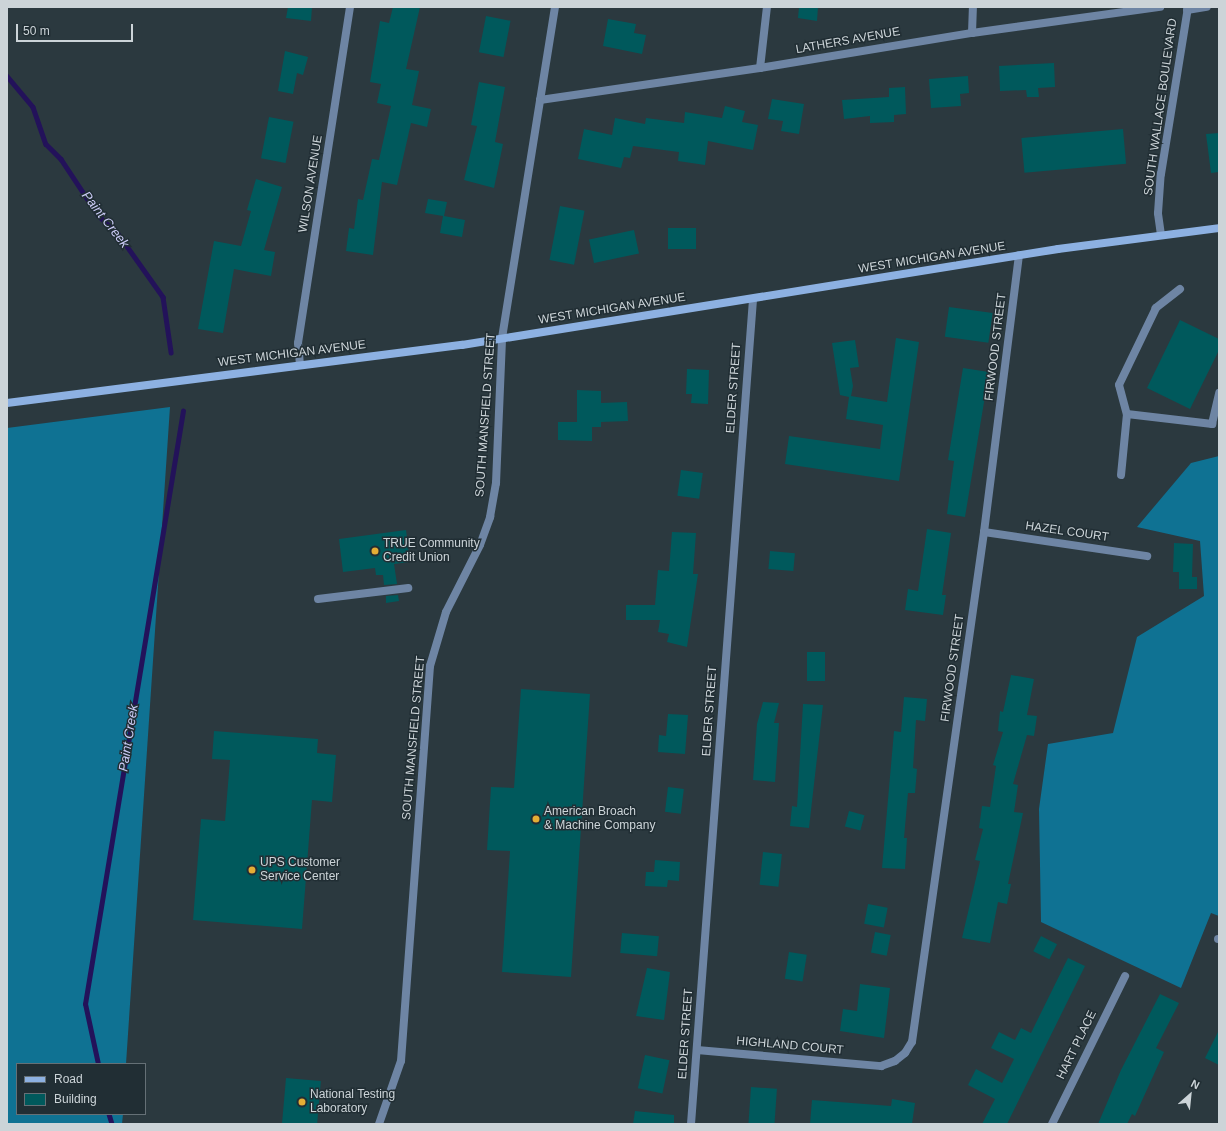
<!DOCTYPE html>
<style>
body{margin:0}
#map{position:relative;width:1226px;height:1131px;overflow:hidden;background:#2b393f;font-family:Helvetica,sans-serif}
div>[style]{position:absolute}
[style*='--x']{left:calc(var(--x)*1px);top:calc(var(--y)*1px);width:calc(var(--w)*1px);rotate:calc(var(--a)*1deg)}
.forest>*{inset:0;background:#0f7293}
.stream>*{height:4.5px;margin:-2.25px;padding:0 2.25px;transform-origin:2.25px;border-radius:2.25px;background:#23125a}
.building>*{inset:0;background:#00595c;transform-origin:0 0}
.service>*{height:8px;margin:-4px;padding:0 4px;transform-origin:4px;border-radius:4px;background:#6e85a4}
.minor>*{height:8px;margin:-4px;padding:0 4px;transform-origin:4px;border-radius:4px;background:#6e85a4}
.secondary>*{height:8px;margin:-4px;padding:0 4px;transform-origin:4px;border-radius:4px;background:#8db1e2}
.dots>*{width:11px;height:11px;translate:-50% -50%;box-sizing:border-box;border:2px solid #212e34;border-radius:50%}
span{translate:-50% -50%;white-space:nowrap;text-align:center;line-height:1.15;-webkit-text-stroke:3px #212e34;paint-order:stroke}
.street-label{font-size:12px;color:#ccd4d8}
.poi-label{font-size:12px;color:#ccd4d8}
.left{translate:0 -50%;text-align:left}
.water-label{font-size:13px;color:#cdcdf8;font-style:italic}
.frame{position:absolute;inset:0;border:8px solid #ccd4d8;pointer-events:none}
.legend{position:absolute;left:16px;top:1063px;width:130px;height:52px;box-sizing:border-box;background:#212e34;border:1px solid #657076;margin:0;padding:5px 7px;list-style:none;font-size:12px;color:#ccd4d8}
.legend li{display:flex;align-items:center;gap:8px;height:20px}
.legend b{width:20px;border:1px solid #657076}
.north{position:absolute;left:1170px;top:1075px;width:40px;height:40px;-webkit-text-stroke:3px #212e34;paint-order:stroke;rotate:27deg;font-size:11px;font-weight:700;line-height:16px;text-align:center;color:#ccd4d8}
.north::after{content:'';display:block;margin:auto;width:14px;height:18px;background:#ccd4d8;clip-path:polygon(50% 0,100% 100%,50% 72%,0 100%)}
.scale{position:absolute;left:16px;top:24px;width:117px;height:18px;box-sizing:border-box;border:2px solid #ccd4d8;border-top:0;padding-left:5px;font-size:12px;line-height:14px;white-space:nowrap;color:#ccd4d8;-webkit-text-stroke:3px #212e34;paint-order:stroke}
</style>
<div id="map">
<div class="forest">
<i style="clip-path:polygon(170px 407px,126px 1064px,17px 1064px,17px 1114px,123px 1114px,122px 1124px,7px 1124px,7px 428px)"></i>
<i style="clip-path:polygon(1219px 456px,1219px 916px,1211px 913px,1181px 988px,1041px 922px,1039px 809px,1048px 744px,1113px 733px,1137px 637px,1204px 596px,1200px 541px,1137px 527px,1191px 463px)"></i>
</div>
<div class="stream">
<i style="--x:7;--y:76;--w:40;--a:50"></i>
<i style="--x:33;--y:107;--w:39;--a:71"></i>
<i style="--x:46;--y:144;--w:21;--a:45"></i>
<i style="--x:61;--y:159;--w:67;--a:56.5"></i>
<i style="--x:98;--y:215;--w:29;--a:44"></i>
<i style="--x:119;--y:235;--w:76;--a:54.6"></i>
<i style="--x:163;--y:297;--w:56;--a:81.7"></i>
<i style="--x:98;--y:1064;--w:61;--a:-102.2"></i>
<i style="--x:85;--y:1004;--w:601;--a:-80.62"></i>
<i style="--x:109;--y:1114;--w:10;--a:73"></i>
</div>
<div class="building">
<i style="clip-path:polygon(288px 7px,312px 7px,311px 21px,286px 18px)"></i>
<i style="clip-path:polygon(393px 7px,420px 7px,406px 69px,419px 71px,412px 105px,431px 109px,427px 127px,411px 123px,397px 185px,382px 182px,373px 255px,346px 251px,349px 228px,354px 229px,358px 199px,363px 200px,372px 159px,379px 160px,391px 106px,377px 103px,381px 84px,370px 82px,380px 21px,389px 23px)"></i>
<i style="clip-path:polygon(799px 7px,818px 7px,817px 21px,798px 18px)"></i>
<i style="left:486px;top:16px;width:25px;height:37px;rotate:11deg"></i>
<i style="clip-path:polygon(608px 19px,636px 24px,634px 33px,646px 35px,642px 54px,603px 46px)"></i>
<i style="clip-path:polygon(285px 51px,308px 57px,303px 75px,297px 73px,293px 94px,278px 91px)"></i>
<i style="clip-path:polygon(1054px 63px,1055px 87px,1038px 88px,1039px 97px,1027px 97px,1026px 90px,1000px 91px,999px 66px)"></i>
<i style="clip-path:polygon(968px 76px,969px 93px,960px 94px,961px 106px,931px 108px,929px 79px)"></i>
<i style="clip-path:polygon(479px 82px,505px 87px,495px 142px,503px 144px,494px 188px,464px 180px,477px 126px,471px 125px)"></i>
<i style="clip-path:polygon(905px 87px,906px 114px,894px 115px,894px 122px,870px 123px,870px 116px,844px 119px,842px 100px,889px 97px,889px 88px)"></i>
<i style="clip-path:polygon(772px 99px,804px 104px,799px 134px,781px 131px,783px 121px,768px 119px)"></i>
<i style="clip-path:polygon(725px 106px,745px 111px,742px 122px,758px 125px,753px 150px,708px 141px,705px 165px,678px 161px,679px 152px,633px 146px,630px 158px,624px 157px,621px 168px,578px 159px,584px 129px,612px 135px,615px 118px,645px 124px,646px 118px,684px 123px,685px 112px,722px 118px)"></i>
<i style="left:269px;top:117px;width:25px;height:42px;rotate:11deg"></i>
<i style="left:1123px;top:129px;width:35px;height:102px;rotate:85deg"></i>
<i style="clip-path:polygon(1219px 133px,1219px 172px,1211px 173px,1206px 134px)"></i>
<i style="clip-path:polygon(256px 179px,282px 187px,264px 250px,275px 252px,271px 276px,234px 269px,223px 333px,198px 329px,214px 241px,241px 246px,251px 211px,247px 210px)"></i>
<i style="clip-path:polygon(428px 199px,447px 202px,444px 216px,465px 220px,462px 237px,440px 233px,443px 216px,425px 213px)"></i>
<i style="left:560px;top:206px;width:25px;height:55px;rotate:11deg"></i>
<i style="left:668px;top:228px;width:28px;height:21px"></i>
<i style="left:634px;top:230px;width:24px;height:46px;rotate:78deg"></i>
<i style="left:949px;top:307px;width:44px;height:30px;rotate:8deg"></i>
<i style="clip-path:polygon(1180px 320px,1219px 339px,1219px 350px,1190px 409px,1147px 388px)"></i>
<i style="clip-path:polygon(896px 338px,919px 342px,899px 481px,785px 464px,789px 436px,880px 449px,883px 425px,846px 419px,849px 397px,840px 395px,832px 343px,855px 340px,859px 367px,850px 368px,853px 386px,851px 396px,887px 402px)"></i>
<i style="clip-path:polygon(963px 368px,989px 372px,965px 517px,947px 514px,954px 461px,948px 460px)"></i>
<i style="clip-path:polygon(687px 369px,709px 370px,708px 404px,691px 403px,692px 394px,686px 394px)"></i>
<i style="clip-path:polygon(577px 390px,601px 391px,601px 403px,627px 402px,628px 421px,601px 422px,601px 427px,592px 427px,592px 441px,558px 440px,558px 422px,577px 422px)"></i>
<i style="left:681px;top:470px;width:22px;height:26px;rotate:8deg"></i>
<i style="clip-path:polygon(927px 529px,951px 533px,942px 595px,946px 595px,943px 615px,905px 610px,908px 589px,918px 591px)"></i>
<i style="clip-path:polygon(406px 530px,410px 562px,394px 564px,397px 584px,384px 585px,383px 575px,376px 575px,375px 568px,343px 572px,339px 539px)"></i>
<i style="clip-path:polygon(672px 532px,696px 533px,693px 574px,698px 574px,687px 647px,667px 642px,669px 634px,658px 632px,660px 620px,626px 620px,626px 605px,655px 605px,658px 570px,669px 571px)"></i>
<i style="clip-path:polygon(1174px 543px,1193px 544px,1192px 577px,1197px 577px,1197px 589px,1179px 589px,1179px 572px,1173px 572px)"></i>
<i style="left:770px;top:551px;width:25px;height:18px;rotate:5deg"></i>
<i style="clip-path:polygon(398px 595px,399px 601px,386px 603px,386px 596px)"></i>
<i style="left:807px;top:652px;width:18px;height:29px"></i>
<i style="clip-path:polygon(1011px 675px,1034px 679px,1027px 715px,1037px 716px,1034px 736px,1027px 735px,1013px 784px,1018px 785px,1014px 812px,1023px 813px,1008px 884px,1011px 884px,1007px 904px,998px 902px,990px 943px,962px 938px,980px 861px,975px 860px,983px 829px,979px 828px,982px 806px,990px 807px,996px 766px,993px 765px,1003px 732px,998px 731px,1000px 711px,1003px 712px)"></i>
<i style="clip-path:polygon(521px 689px,590px 694px,571px 977px,502px 972px,510px 851px,487px 850px,491px 787px,514px 788px)"></i>
<i style="clip-path:polygon(904px 697px,927px 699px,925px 721px,916px 720px,913px 768px,917px 769px,915px 793px,908px 793px,904px 838px,907px 838px,905px 869px,882px 868px,894px 731px,901px 732px)"></i>
<i style="clip-path:polygon(763px 702px,779px 703px,774px 723px,779px 723px,775px 782px,753px 780px,757px 724px)"></i>
<i style="clip-path:polygon(803px 704px,823px 705px,809px 828px,790px 826px,792px 806px,797px 807px)"></i>
<i style="clip-path:polygon(668px 714px,688px 715px,685px 754px,658px 752px,659px 735px,666px 736px)"></i>
<i style="clip-path:polygon(214px 731px,318px 739px,317px 753px,336px 755px,332px 802px,312px 800px,302px 929px,193px 920px,201px 819px,225px 821px,230px 760px,212px 759px)"></i>
<i style="left:668px;top:787px;width:16px;height:25px;rotate:7deg"></i>
<i style="left:849px;top:811px;width:16px;height:16px;rotate:15deg"></i>
<i style="left:763px;top:852px;width:19px;height:33px;rotate:6deg"></i>
<i style="clip-path:polygon(655px 860px,680px 862px,679px 881px,668px 880px,667px 887px,645px 886px,646px 872px,654px 872px)"></i>
<i style="left:868px;top:904px;width:20px;height:20px;rotate:11deg"></i>
<i style="left:875px;top:932px;width:16px;height:21px;rotate:11deg"></i>
<i style="left:622px;top:933px;width:37px;height:20px;rotate:5deg"></i>
<i style="left:1041px;top:936px;width:18px;height:17px;rotate:27deg"></i>
<i style="left:789px;top:952px;width:18px;height:27px;rotate:9deg"></i>
<i style="clip-path:polygon(1068px 958px,1085px 966px,1007px 1124px,982px 1124px,995px 1099px,968px 1085px,976px 1069px,1002px 1083px,1014px 1059px,991px 1048px,999px 1032px,1015px 1040px,1021px 1028px,1031px 1033px)"></i>
<i style="clip-path:polygon(647px 968px,670px 972px,664px 1020px,636px 1016px)"></i>
<i style="clip-path:polygon(860px 984px,890px 988px,884px 1038px,840px 1031px,843px 1009px,857px 1011px)"></i>
<i style="clip-path:polygon(1160px 994px,1179px 1003px,1156px 1048px,1164px 1052px,1135px 1116px,1132px 1114px,1127px 1124px,1098px 1124px,1121px 1070px)"></i>
<i style="clip-path:polygon(1219px 1030px,1219px 1065px,1205px 1058px)"></i>
<i style="left:645px;top:1055px;width:25px;height:34px;rotate:12deg"></i>
<i style="left:286px;top:1078px;width:35px;height:46px;rotate:5deg"></i>
<i style="left:751px;top:1087px;width:26px;height:37px;rotate:4deg"></i>
<i style="clip-path:polygon(892px 1099px,915px 1103px,912px 1124px,810px 1124px,812px 1100px,891px 1106px)"></i>
<i style="clip-path:polygon(635px 1111px,674px 1115px,674px 1124px,633px 1124px)"></i>
</div>
<div class="service">
<i style="--x:1180;--y:289;--w:31;--a:142"></i>
<i style="--x:1156;--y:308;--w:85;--a:115.7"></i>
<i style="--x:1119;--y:385;--w:30;--a:75"></i>
<i style="--x:1127;--y:414;--w:86;--a:6.7"></i>
<i style="--x:1212;--y:424;--w:32;--a:-77"></i>
<i style="--x:1121;--y:475;--w:61;--a:-84.4"></i>
<i style="--x:318;--y:599;--w:91;--a:-7"></i>
<i style="--x:1218;--y:939;--w:1;--a:0"></i>
</div>
<div class="minor">
<i style="--x:1187;--y:10;--w:20;--a:-9"></i>
<i style="--x:972;--y:33;--w:26;--a:-88"></i>
<i style="--x:760;--y:68;--w:61;--a:-83.5"></i>
<i style="--x:540;--y:100;--w:222;--a:-8.3"></i>
<i style="--x:760;--y:68;--w:215;--a:-9.4"></i>
<i style="--x:972;--y:33;--w:190;--a:-7.9"></i>
<i style="--x:1161;--y:235;--w:22;--a:-98"></i>
<i style="--x:1158;--y:213;--w:39;--a:-86"></i>
<i style="--x:1161;--y:174;--w:169;--a:-80.8"></i>
<i style="--x:300;--y:365;--w:22;--a:-95"></i>
<i style="--x:298;--y:343;--w:340;--a:-81.2"></i>
<i style="--x:984;--y:532;--w:165;--a:8.4"></i>
<i style="--x:697;--y:1050;--w:185;--a:5"></i>
<i style="--x:881;--y:1066;--w:15;--a:-20"></i>
<i style="--x:895;--y:1061;--w:13;--a:-39"></i>
<i style="--x:905;--y:1053;--w:13;--a:-58"></i>
<i style="--x:912;--y:1042;--w:515;--a:-81.96"></i>
<i style="--x:984;--y:532;--w:279;--a:-82.8"></i>
<i style="--x:379;--y:1124;--w:67;--a:-70.8"></i>
<i style="--x:401;--y:1061;--w:396;--a:-85.8"></i>
<i style="--x:430;--y:666;--w:56;--a:-73.5"></i>
<i style="--x:446;--y:612;--w:75;--a:-63.1"></i>
<i style="--x:480;--y:545;--w:30;--a:-70"></i>
<i style="--x:490;--y:517;--w:35;--a:-80"></i>
<i style="--x:496;--y:483;--w:145;--a:-87.6"></i>
<i style="--x:502;--y:338;--w:335;--a:-80.9"></i>
<i style="--x:691;--y:1124;--w:827;--a:-85.7"></i>
<i style="--x:1052;--y:1124;--w:165;--a:-63.7"></i>
</div>
<div class="secondary">
<i style="--x:7;--y:403;--w:459;--a:-7.3"></i>
<i style="--x:462;--y:345;--w:604;--a:-9.15"></i>
<i style="--x:1058;--y:249;--w:162;--a:-7.4"></i>
</div>
<div class="dots">
<i style="left:375px;top:551px;background:#e4ad35"></i>
<i style="left:536px;top:819px;background:#e4ad35"></i>
<i style="left:252px;top:870px;background:#e4ad35"></i>
<i style="left:302px;top:1102px;background:#e4ad35"></i>
</div>
<div class="street-label">
<span style="left:848px;top:41px;rotate:-10deg">LATHERS AVENUE</span>
<span style="left:1161px;top:107px;rotate:-82deg">SOUTH WALLACE BOULEVARD</span>
<span style="left:311px;top:184px;rotate:-81deg">WILSON AVENUE</span>
<span style="left:932px;top:258px;rotate:-9deg">WEST MICHIGAN AVENUE</span>
<span style="left:612px;top:309px;rotate:-9deg">WEST MICHIGAN AVENUE</span>
<span style="left:996px;top:347px;rotate:-83deg">FIRWOOD STREET</span>
<span style="left:292px;top:354px;rotate:-7deg">WEST MICHIGAN AVENUE</span>
<span style="left:734px;top:388px;rotate:-86deg">ELDER STREET</span>
<span style="left:486px;top:415px;rotate:-86deg">SOUTH MANSFIELD STREET</span>
<span style="left:1067px;top:532px;rotate:8deg">HAZEL COURT</span>
<span style="left:953px;top:668px;rotate:-82deg">FIRWOOD STREET</span>
<span style="left:710px;top:711px;rotate:-86deg">ELDER STREET</span>
<span style="left:414px;top:738px;rotate:-85deg">SOUTH MANSFIELD STREET</span>
<span style="left:686px;top:1034px;rotate:-86deg">ELDER STREET</span>
<span style="left:1077px;top:1045px;rotate:-64deg">HART PLACE</span>
<span style="left:790px;top:1046px;rotate:5deg">HIGHLAND COURT</span>
</div>
<div class="poi-label">
<span class="left" style="left:383px;top:551px">TRUE Community<br>Credit Union</span>
<span class="left" style="left:544px;top:819px">American Broach<br>&amp; Machine Company</span>
<span class="left" style="left:260px;top:870px">UPS Customer<br>Service Center</span>
<span class="left" style="left:310px;top:1102px">National Testing<br>Laboratory</span>
</div>
<div class="water-label">
<span style="left:105px;top:220px;rotate:52deg">Paint Creek</span>
<span style="left:129px;top:738px;rotate:-81deg">Paint Creek</span>
</div>
<div class="frame"></div>
<ul class="legend">
<li><b style="height:5px;background:#8db1e2"></b>Road</li>
<li><b style="height:11px;background:#00595c"></b>Building</li>
</ul>
<div class="north">N</div>
<div class="scale">50 m</div>
</div>
